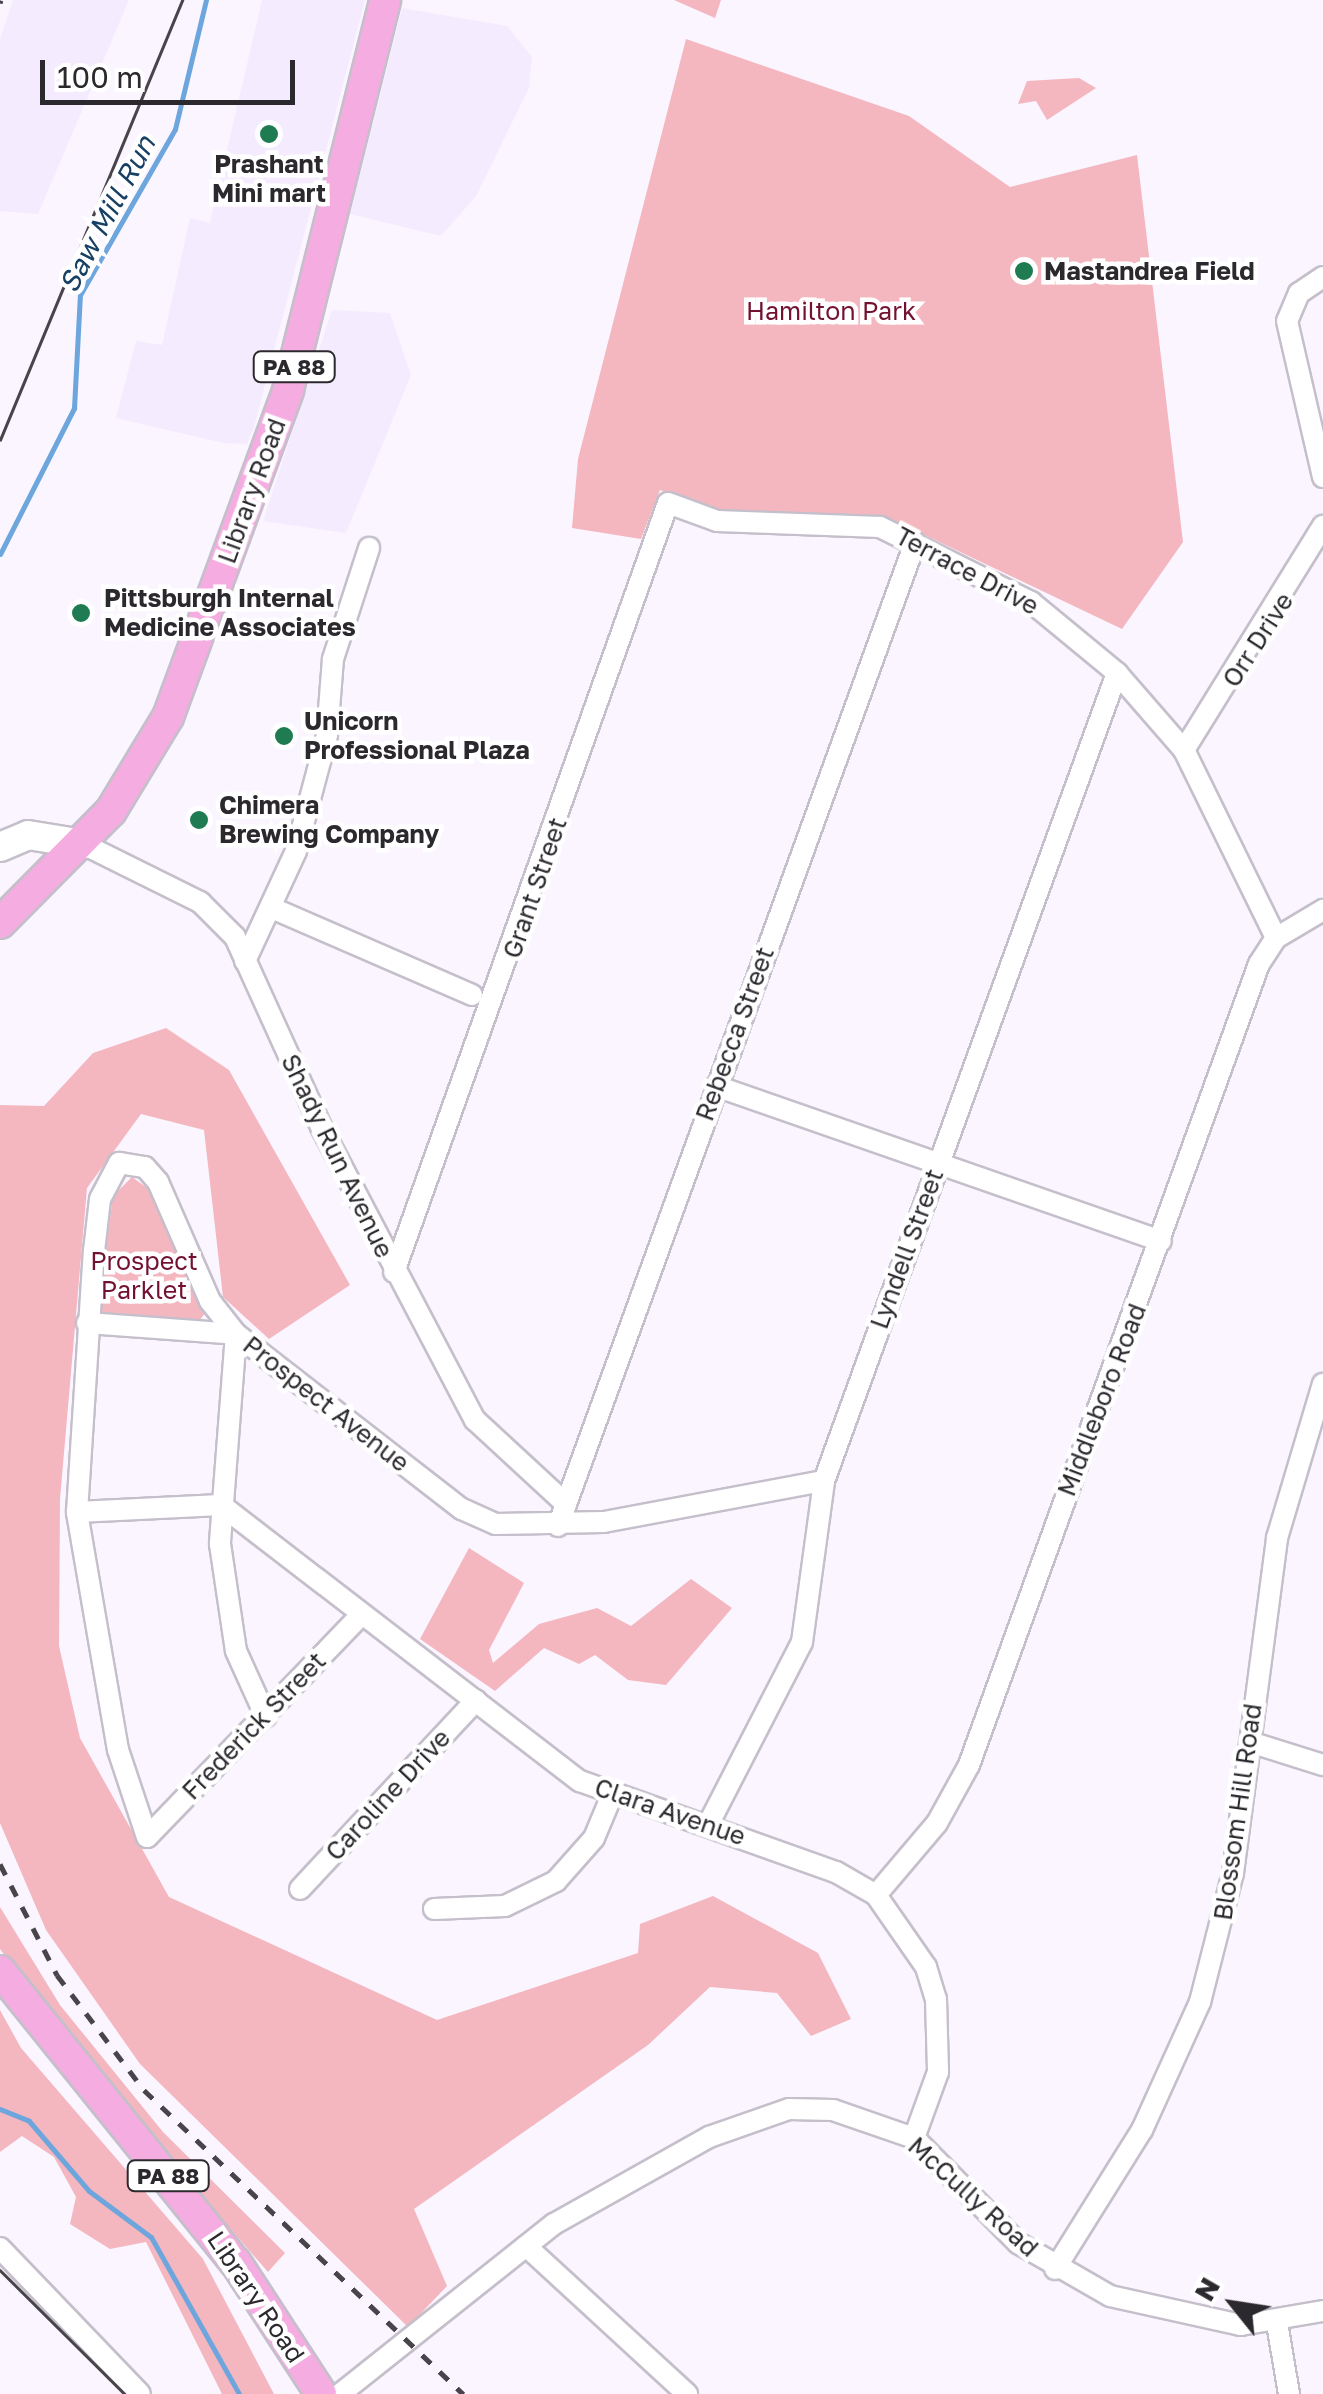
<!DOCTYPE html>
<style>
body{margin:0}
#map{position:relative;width:1323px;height:2394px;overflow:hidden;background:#faf5ff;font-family:"Golos Text",sans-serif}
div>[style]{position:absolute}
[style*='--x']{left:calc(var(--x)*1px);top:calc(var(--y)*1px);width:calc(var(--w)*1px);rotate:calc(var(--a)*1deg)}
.built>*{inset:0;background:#f5ebfe}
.green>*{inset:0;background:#f4b7bf}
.stream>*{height:5px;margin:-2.5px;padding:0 2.5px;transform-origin:2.5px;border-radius:2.5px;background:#6da5dd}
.roads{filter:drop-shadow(2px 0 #c5bfcb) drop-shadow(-2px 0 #c5bfcb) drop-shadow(0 2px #c5bfcb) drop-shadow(0 -2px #c5bfcb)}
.street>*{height:20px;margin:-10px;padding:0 10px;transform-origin:10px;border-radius:10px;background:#fff}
.secondary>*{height:28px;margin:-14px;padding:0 14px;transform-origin:14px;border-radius:14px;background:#fff}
.primary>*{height:30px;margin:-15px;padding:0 15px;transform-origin:15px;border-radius:15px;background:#f5ace0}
.tram>*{height:2.5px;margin:-1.25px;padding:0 1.25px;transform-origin:1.25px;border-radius:1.25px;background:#48454a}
.rail>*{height:5px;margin-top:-2.5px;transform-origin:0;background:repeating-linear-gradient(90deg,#48454a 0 12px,transparent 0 24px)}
.dots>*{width:28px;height:28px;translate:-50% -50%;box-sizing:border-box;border:5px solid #fff;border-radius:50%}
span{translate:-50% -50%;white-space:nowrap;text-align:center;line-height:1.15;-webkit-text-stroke:9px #fff;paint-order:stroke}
.shield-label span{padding:2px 8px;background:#fff;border:2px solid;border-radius:8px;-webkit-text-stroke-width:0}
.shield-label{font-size:22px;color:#2c292e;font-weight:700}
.poi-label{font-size:25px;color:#2c292e;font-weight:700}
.left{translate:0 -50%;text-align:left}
.park-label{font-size:25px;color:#731130}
.street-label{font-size:25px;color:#2c292e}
.water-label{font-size:28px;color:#174065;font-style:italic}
.north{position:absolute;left:1183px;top:2254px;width:100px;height:100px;-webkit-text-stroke:8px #fff;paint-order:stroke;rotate:300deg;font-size:28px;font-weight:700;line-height:40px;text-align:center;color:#2c292e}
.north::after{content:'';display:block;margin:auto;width:35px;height:45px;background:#2c292e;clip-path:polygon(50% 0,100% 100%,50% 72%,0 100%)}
.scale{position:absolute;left:40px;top:60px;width:255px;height:45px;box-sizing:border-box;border:5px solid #2c292e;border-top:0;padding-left:12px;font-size:30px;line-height:35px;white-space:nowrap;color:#2c292e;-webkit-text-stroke:8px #fff;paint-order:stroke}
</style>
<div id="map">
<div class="built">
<i style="clip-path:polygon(13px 0,129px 0,38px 214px,0 211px,0 39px)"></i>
<i style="clip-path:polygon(262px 0,365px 0,254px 427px,247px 444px,223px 443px,116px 418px,136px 341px,162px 345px,190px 218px,210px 223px)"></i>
<i style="clip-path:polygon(402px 8px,507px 26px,532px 57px,529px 88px,476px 196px,441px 236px,350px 214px)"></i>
<i style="clip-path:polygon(332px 310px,390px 313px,411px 375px,346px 533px,263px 521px)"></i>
</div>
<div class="green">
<i style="clip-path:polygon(674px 0,721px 0,715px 18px)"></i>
<i style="clip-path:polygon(686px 39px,909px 116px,1010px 187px,1137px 155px,1183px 542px,1122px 629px,893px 520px,719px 512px,660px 490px,641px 539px,572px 528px,578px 459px)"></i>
<i style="clip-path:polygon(1079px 78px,1096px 88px,1047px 120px,1036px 101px,1018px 104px,1027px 81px)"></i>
<i style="clip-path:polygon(166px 1028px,229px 1070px,350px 1285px,269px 1339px,223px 1297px,204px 1130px,141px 1114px,87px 1188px,60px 1499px,59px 1646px,80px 1738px,169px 1897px,437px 2020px,638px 1953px,640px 1924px,713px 1896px,818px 1953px,851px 2019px,811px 2036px,777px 1993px,710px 1987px,648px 2045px,414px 2209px,447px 2286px,408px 2327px,140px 2064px,46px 1930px,0 1823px,0 1105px,44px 1106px,93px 1053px)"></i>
<i style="clip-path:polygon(132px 1177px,154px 1193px,207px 1310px,198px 1323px,97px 1317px,113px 1196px)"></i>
<i style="clip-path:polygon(469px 1548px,524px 1583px,489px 1650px,493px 1663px,539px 1624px,597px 1608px,631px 1626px,691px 1579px,732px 1608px,666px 1685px,628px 1680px,595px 1655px,579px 1664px,544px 1648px,495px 1691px,420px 1639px)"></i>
<i style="clip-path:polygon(0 1907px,60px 2005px,163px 2132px,285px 2253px,268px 2272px,73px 2049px,0 1949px)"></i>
<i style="clip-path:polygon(0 2010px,21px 2048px,203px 2259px,274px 2394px,222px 2394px,146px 2242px,110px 2249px,70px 2224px,76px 2197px,54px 2157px,22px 2136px,0 2152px)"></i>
</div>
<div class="stream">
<i style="--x:0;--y:554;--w:164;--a:-63.1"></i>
<i style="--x:74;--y:408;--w:113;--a:-87"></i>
<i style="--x:80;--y:295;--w:191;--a:-60.2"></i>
<i style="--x:175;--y:129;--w:133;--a:-76.5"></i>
<i style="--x:0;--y:2109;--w:31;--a:22"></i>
<i style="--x:29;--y:2121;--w:92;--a:49.4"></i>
<i style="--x:89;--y:2191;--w:77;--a:36.6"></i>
<i style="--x:151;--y:2237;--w:180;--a:60.7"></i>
</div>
<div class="roads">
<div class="street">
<i style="--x:1323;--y:277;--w:29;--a:146"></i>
<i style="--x:1299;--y:293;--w:30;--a:113"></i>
<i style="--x:1287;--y:321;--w:160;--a:77"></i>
<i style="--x:1184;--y:750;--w:264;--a:-58.2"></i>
<i style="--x:83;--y:844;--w:131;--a:26.4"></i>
<i style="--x:200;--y:902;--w:49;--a:45"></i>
<i style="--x:235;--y:937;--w:209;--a:65.6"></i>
<i style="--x:321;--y:1127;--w:331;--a:62.3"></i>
<i style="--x:475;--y:1420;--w:124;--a:42.7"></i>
<i style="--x:272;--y:908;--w:218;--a:23.5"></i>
<i style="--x:245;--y:961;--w:121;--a:-65.1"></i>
<i style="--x:296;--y:851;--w:120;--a:-75"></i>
<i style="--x:327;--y:735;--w:76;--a:-85.5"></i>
<i style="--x:333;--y:659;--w:117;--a:-72"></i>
<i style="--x:716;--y:1086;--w:471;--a:19.2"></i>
<i style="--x:394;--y:1272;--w:816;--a:-70.39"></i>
<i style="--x:668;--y:503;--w:52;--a:20.2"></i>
<i style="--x:717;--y:521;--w:163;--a:2.1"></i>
<i style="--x:880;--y:527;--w:169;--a:26.4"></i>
<i style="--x:1031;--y:602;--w:112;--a:39.5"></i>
<i style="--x:1117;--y:673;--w:102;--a:49"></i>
<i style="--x:1184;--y:750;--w:209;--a:63.9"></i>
<i style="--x:87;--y:1323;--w:149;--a:4.2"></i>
<i style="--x:236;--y:1334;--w:211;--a:94.4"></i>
<i style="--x:220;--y:1544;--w:108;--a:81.5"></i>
<i style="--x:236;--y:1651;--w:72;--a:65.6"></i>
<i style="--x:77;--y:1512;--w:144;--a:-2.8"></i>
<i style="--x:221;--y:1505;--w:453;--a:37.6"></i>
<i style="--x:580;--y:1781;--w:272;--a:19.6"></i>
<i style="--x:836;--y:1872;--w:46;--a:29.9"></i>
<i style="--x:876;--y:1895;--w:88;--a:55.2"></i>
<i style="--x:926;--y:1967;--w:34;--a:73"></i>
<i style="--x:936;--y:1999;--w:73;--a:88.4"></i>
<i style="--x:938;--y:2072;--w:70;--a:110"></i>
<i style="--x:558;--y:1526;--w:1046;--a:-70.04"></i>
<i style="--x:361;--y:1615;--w:308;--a:133.9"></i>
<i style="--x:147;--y:1837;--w:92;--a:-108.4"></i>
<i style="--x:118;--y:1750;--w:242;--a:-99.8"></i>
<i style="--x:77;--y:1512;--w:262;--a:-86.3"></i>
<i style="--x:94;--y:1251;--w:52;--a:-83.4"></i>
<i style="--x:100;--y:1199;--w:41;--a:-62.2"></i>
<i style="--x:119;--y:1163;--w:26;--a:9"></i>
<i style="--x:145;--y:1167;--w:20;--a:49"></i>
<i style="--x:158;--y:1182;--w:130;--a:66.4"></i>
<i style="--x:210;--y:1301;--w:42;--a:51.8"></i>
<i style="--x:236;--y:1334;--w:286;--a:37.8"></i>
<i style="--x:462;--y:1509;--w:37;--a:24"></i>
<i style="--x:496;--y:1524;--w:108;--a:-1.1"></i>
<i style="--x:604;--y:1522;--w:224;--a:-10.6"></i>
<i style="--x:1250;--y:1742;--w:77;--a:17.5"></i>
<i style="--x:709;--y:1823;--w:203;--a:-62.8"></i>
<i style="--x:802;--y:1642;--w:162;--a:-82.2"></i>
<i style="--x:824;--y:1481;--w:859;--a:-70.07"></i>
<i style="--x:300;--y:1889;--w:258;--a:-47"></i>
<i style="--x:876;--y:1895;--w:94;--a:-49.7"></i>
<i style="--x:937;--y:1823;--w:66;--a:-61.1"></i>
<i style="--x:969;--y:1765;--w:852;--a:-70.1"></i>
<i style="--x:1259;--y:964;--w:31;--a:-57"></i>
<i style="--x:1276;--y:938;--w:55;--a:-30.8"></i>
<i style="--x:434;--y:1909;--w:71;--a:-2.4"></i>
<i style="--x:505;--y:1906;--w:57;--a:-26.1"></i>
<i style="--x:556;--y:1881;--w:57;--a:-48.5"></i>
<i style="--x:594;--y:1838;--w:47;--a:-67.3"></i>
<i style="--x:526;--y:2246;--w:219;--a:42.6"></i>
<i style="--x:0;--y:2248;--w:202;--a:46.2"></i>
<i style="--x:1055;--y:2269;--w:164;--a:-58"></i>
<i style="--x:1142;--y:2130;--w:141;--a:-65.6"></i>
<i style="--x:1200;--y:2002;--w:133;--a:-75.7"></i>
<i style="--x:1233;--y:1873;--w:338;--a:-82.5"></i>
<i style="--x:1277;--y:1538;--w:161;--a:-73.4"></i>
<i style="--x:1277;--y:2323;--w:72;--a:80.4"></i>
<i style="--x:340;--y:2394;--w:273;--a:-38.5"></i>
<i style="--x:554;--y:2224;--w:178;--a:-29.3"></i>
<i style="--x:709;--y:2137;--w:85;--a:-19.3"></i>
<i style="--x:789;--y:2109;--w:44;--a:1.3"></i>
<i style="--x:833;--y:2110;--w:86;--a:19.1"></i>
<i style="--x:914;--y:2138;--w:148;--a:45.3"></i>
<i style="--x:1018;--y:2243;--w:106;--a:29.9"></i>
<i style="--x:1110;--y:2296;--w:134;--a:12.5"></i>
<i style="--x:1241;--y:2325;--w:83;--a:-9.7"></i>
</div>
<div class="secondary">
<i style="--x:0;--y:847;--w:30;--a:-23"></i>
<i style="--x:28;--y:835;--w:56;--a:9.3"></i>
</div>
<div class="primary">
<i style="--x:0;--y:923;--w:158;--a:-45.3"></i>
<i style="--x:111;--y:811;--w:110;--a:-58.8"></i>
<i style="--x:168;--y:717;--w:348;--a:-69.8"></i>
<i style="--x:288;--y:390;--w:402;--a:-76"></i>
<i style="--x:0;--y:1971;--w:375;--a:51.1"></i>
<i style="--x:236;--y:2263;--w:156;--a:57"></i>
</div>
</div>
<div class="tram">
<i style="--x:0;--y:440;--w:476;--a:-67.5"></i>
<i style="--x:0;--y:2270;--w:176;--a:44.8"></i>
</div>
<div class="rail">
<i style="--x:0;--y:3;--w:3;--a:-72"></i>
<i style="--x:0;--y:1864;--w:125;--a:62.8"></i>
<i style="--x:57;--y:1975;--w:144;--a:52.9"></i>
<i style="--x:144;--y:2090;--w:441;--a:43.6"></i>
</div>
<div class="dots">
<i style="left:269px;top:134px;background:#1f7c52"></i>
<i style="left:1024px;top:271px;background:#1f7c52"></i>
<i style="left:81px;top:613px;background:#1f7c52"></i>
<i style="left:284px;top:736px;background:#1f7c52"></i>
<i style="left:199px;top:820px;background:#1f7c52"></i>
</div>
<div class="shield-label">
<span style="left:294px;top:367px">PA 88</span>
<span style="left:168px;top:2176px">PA 88</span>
</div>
<div class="poi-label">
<span style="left:269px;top:179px">Prashant<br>Mini mart</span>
<span class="left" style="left:1044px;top:271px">Mastandrea Field</span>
<span class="left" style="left:104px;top:613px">Pittsburgh Internal<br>Medicine Associates</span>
<span class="left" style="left:304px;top:736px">Unicorn<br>Professional Plaza</span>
<span class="left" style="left:219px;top:820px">Chimera<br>Brewing Company</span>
</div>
<div class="park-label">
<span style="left:831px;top:311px">Hamilton Park</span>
<span style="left:144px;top:1276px">Prospect<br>Parklet</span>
</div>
<div class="street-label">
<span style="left:252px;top:491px;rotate:-70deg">Library Road</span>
<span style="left:967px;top:571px;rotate:28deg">Terrace Drive</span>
<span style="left:1258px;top:640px;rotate:-57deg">Orr Drive</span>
<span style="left:535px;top:888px;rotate:-71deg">Grant Street</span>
<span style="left:735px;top:1034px;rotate:-70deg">Rebecca Street</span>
<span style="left:337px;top:1156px;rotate:64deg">Shady Run Avenue</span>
<span style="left:907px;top:1249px;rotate:-70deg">Lyndell Street</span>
<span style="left:1102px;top:1400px;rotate:-69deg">Middleboro Road</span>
<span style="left:326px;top:1404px;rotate:38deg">Prospect Avenue</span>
<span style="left:254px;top:1726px;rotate:-46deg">Frederick Street</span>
<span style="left:388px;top:1795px;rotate:-47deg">Caroline Drive</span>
<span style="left:670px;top:1812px;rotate:19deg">Clara Avenue</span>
<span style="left:1238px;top:1812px;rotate:-82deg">Blossom Hill Road</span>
<span style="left:973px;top:2197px;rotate:42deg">McCully Road</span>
<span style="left:256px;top:2297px;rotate:56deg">Library Road</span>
</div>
<div class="water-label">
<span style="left:107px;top:214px;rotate:-62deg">Saw Mill Run</span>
</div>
<div class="north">N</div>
<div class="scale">100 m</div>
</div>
